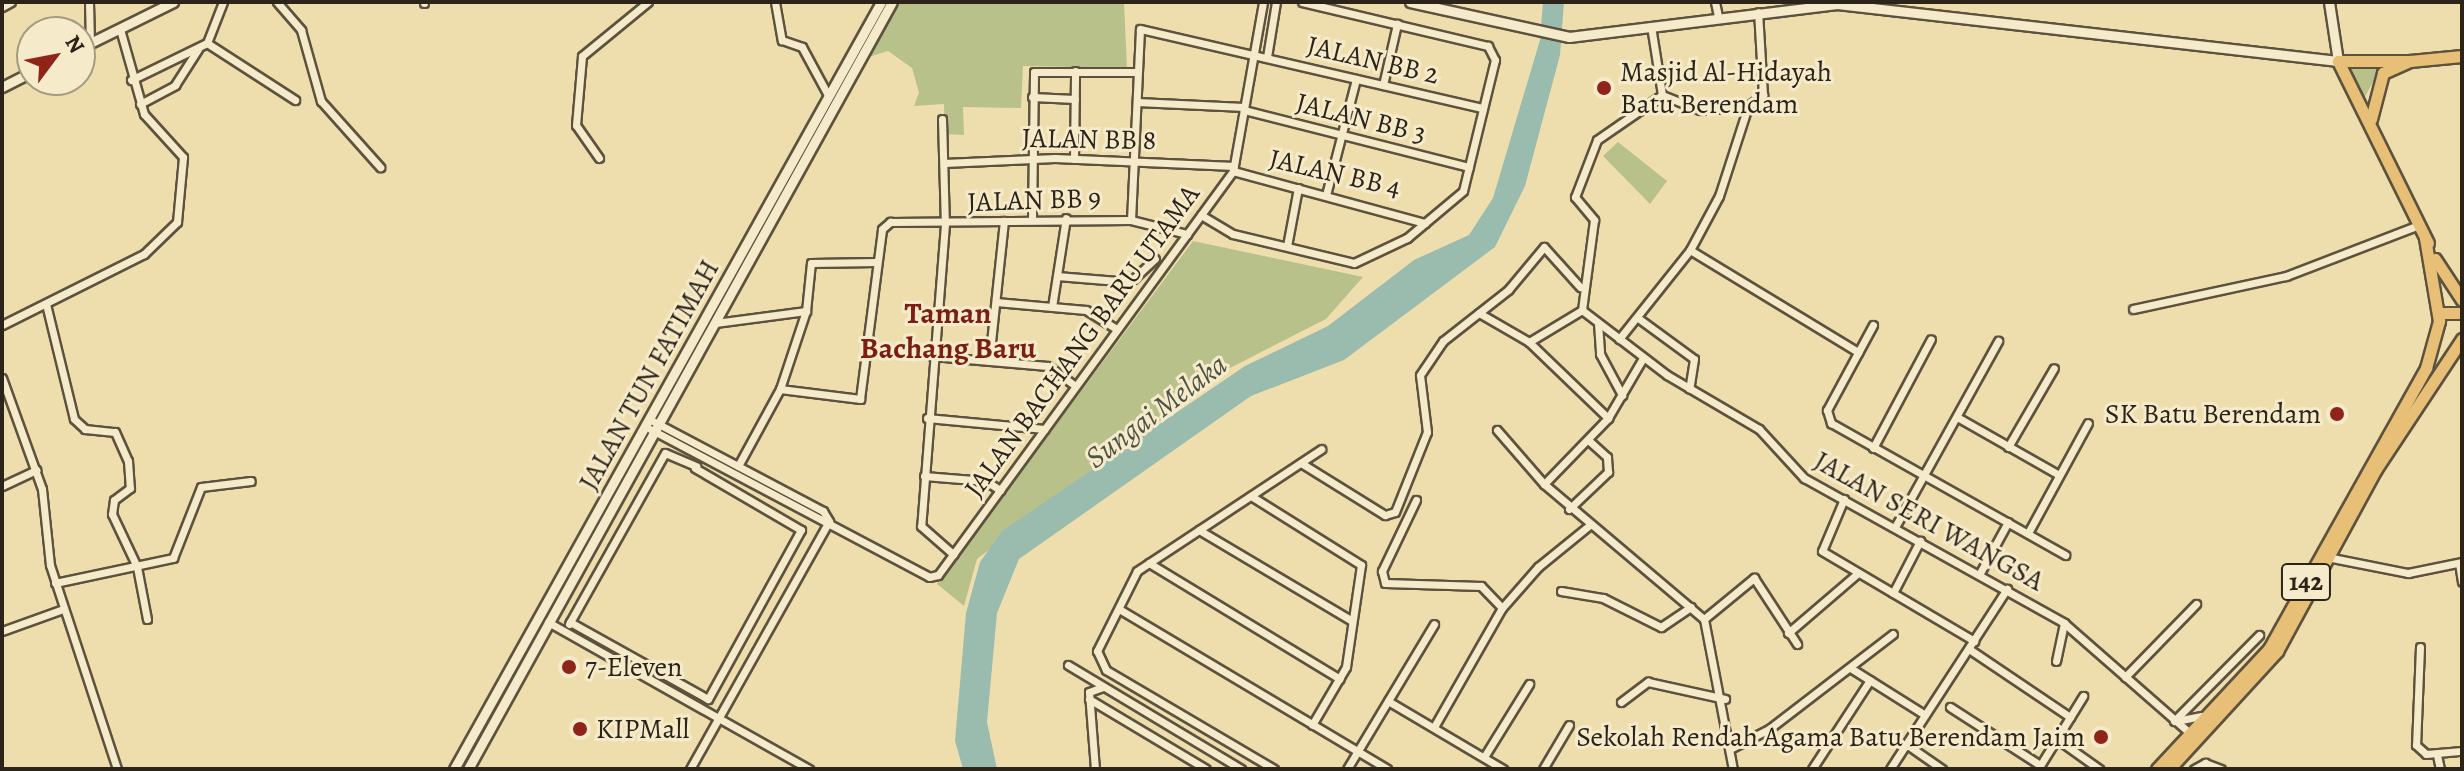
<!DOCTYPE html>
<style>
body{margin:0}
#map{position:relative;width:2464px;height:771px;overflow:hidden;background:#efdead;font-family:Alegreya,serif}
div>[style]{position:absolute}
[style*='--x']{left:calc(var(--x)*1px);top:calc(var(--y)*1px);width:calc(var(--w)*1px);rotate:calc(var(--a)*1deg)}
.green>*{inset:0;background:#b9c18a}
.water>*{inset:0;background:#9abcae}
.roads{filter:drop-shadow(2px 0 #5d523e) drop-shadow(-2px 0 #5d523e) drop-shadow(0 2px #5d523e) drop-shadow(0 -2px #5d523e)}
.street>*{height:7px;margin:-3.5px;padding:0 3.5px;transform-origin:3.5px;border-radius:3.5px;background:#f5eaca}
.secondary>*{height:9px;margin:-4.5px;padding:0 4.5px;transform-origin:4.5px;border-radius:4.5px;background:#f5eaca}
.primary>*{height:11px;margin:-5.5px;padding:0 5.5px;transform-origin:5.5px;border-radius:5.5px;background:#e8bf76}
.dots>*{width:22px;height:22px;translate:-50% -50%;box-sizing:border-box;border:4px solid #f5eaca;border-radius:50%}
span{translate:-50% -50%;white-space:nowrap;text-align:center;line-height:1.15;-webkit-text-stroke:6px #f5eaca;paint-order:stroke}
.shield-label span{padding:2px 6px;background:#f5eaca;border:2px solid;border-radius:6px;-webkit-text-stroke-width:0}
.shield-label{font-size:26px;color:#2c2419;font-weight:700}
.street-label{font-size:28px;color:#2c2419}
.poi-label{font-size:28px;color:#2c2419}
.left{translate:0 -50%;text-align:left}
.right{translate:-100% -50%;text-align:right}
.neighbourhood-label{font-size:30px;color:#7a1f14;font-weight:700}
.water-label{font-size:30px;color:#4d5246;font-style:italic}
.frame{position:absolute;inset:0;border:4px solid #2c2419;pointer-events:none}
.north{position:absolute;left:16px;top:16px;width:80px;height:80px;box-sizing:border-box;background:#f5eaca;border:2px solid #a59b83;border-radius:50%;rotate:58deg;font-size:22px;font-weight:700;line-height:32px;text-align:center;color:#2c2419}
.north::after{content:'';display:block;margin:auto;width:28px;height:36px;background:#8f2418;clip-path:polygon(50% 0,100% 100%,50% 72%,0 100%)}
</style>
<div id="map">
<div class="green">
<i style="clip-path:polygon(899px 2px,1124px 2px,1127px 68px,1023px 66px,1021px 108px,963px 107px,964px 135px,945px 134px,944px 104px,914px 106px,919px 93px,912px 68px,888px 51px,869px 57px)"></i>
<i style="clip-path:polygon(2344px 66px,2382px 66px,2362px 102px)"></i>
<i style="clip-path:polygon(1618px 142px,1667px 181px,1650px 204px,1603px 156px)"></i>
<i style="clip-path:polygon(1193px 241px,1363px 277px,1326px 319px,1230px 368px,977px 559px,964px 606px,937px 584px)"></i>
</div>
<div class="water">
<i style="clip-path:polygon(1543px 2px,1564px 2px,1560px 55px,1525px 186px,1495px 247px,1344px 360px,1251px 396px,1019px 559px,997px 613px,987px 722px,997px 769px,963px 769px,955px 741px,966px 613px,980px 562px,1002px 531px,1245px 366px,1328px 326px,1414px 260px,1469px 235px,1493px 198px,1540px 40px)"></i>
</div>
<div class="roads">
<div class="street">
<i style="--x:89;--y:2;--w:41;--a:88.6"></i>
<i style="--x:277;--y:2;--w:37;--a:49"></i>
<i style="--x:301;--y:30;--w:74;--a:74.3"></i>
<i style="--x:321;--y:101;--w:89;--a:48.2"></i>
<i style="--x:424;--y:2;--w:1;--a:90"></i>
<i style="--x:775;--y:2;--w:39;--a:80"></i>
<i style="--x:782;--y:40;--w:21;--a:19"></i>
<i style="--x:802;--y:47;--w:55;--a:61.6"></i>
<i style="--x:1715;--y:2;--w:14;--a:78"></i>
<i style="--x:2;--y:7;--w:10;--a:-29"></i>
<i style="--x:1651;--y:26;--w:70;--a:80.9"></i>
<i style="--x:1662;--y:95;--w:79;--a:145.3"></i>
<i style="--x:1597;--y:140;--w:61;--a:111.1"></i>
<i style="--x:1575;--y:197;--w:30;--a:50"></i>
<i style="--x:1594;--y:220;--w:91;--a:97.6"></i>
<i style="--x:1582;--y:310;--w:107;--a:37.4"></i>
<i style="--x:1667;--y:375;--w:107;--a:30.4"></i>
<i style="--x:1759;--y:429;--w:67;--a:47.4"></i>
<i style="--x:1804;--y:478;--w:298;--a:29.1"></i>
<i style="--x:2064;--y:623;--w:170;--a:41.2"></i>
<i style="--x:207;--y:43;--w:105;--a:32.9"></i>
<i style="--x:1267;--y:57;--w:56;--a:-80.7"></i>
<i style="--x:131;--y:80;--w:85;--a:-26"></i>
<i style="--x:207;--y:43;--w:44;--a:-68.7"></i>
<i style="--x:1383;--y:85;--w:63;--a:-77.1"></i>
<i style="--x:1662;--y:95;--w:41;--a:21.5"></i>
<i style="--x:1700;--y:110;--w:48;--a:-4.8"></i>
<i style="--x:1032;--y:97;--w:43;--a:2.7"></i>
<i style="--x:1137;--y:102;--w:107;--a:2.7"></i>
<i style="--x:140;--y:104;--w:40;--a:-28"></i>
<i style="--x:175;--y:85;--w:43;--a:-57.4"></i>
<i style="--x:1244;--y:110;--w:232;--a:14.2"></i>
<i style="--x:942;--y:119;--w:105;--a:88.4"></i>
<i style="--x:945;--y:224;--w:303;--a:94.5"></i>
<i style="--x:921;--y:526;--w:43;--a:41.2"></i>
<i style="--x:599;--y:158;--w:40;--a:-124.9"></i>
<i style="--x:576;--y:125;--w:69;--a:-85"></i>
<i style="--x:582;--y:56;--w:85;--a:-39.3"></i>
<i style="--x:1074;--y:159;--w:88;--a:-89.3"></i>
<i style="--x:944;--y:163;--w:111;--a:-2.6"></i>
<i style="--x:1055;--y:158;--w:179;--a:2.6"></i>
<i style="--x:1233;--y:171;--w:199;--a:15.2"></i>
<i style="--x:1326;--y:195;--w:120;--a:-75.5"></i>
<i style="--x:1201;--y:215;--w:37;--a:31"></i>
<i style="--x:1233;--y:234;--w:124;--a:13.5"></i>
<i style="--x:1354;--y:263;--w:59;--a:-25.3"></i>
<i style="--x:1407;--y:238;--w:73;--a:-40"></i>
<i style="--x:1463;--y:191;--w:135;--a:-76.3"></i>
<i style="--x:1495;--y:60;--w:16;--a:-117"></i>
<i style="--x:1488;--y:46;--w:191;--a:-166.7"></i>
<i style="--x:1032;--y:218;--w:146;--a:-89.2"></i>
<i style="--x:1034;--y:72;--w:102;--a:0"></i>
<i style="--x:1131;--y:220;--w:191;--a:-87.3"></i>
<i style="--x:1140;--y:29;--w:352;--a:13"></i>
<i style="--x:1287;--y:246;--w:59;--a:-79.3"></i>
<i style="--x:1690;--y:250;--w:197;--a:31.3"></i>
<i style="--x:1057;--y:276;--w:73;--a:4.7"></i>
<i style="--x:1130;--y:282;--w:34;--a:-43"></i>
<i style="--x:996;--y:302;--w:90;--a:5.1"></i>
<i style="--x:1086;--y:310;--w:36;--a:32"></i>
<i style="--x:46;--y:304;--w:118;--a:76.3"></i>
<i style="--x:74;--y:419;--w:15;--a:42"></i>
<i style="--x:85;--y:429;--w:30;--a:6"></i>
<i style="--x:115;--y:432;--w:32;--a:66"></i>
<i style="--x:128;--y:461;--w:27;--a:86"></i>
<i style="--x:130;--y:488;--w:20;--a:143"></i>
<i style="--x:114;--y:500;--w:14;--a:98"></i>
<i style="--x:112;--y:514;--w:59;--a:64.7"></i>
<i style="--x:137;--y:567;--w:53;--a:79.1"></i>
<i style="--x:1052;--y:307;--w:90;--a:-81.1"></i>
<i style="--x:2133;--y:309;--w:157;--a:-12.2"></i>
<i style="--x:2286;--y:276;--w:142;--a:-21"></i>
<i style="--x:1479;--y:313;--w:58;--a:30.1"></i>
<i style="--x:1529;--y:342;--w:62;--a:-31.1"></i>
<i style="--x:1638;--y:318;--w:69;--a:36.2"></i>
<i style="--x:1694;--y:359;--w:30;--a:99"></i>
<i style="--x:715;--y:323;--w:92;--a:-7.5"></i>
<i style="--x:1598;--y:323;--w:31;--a:86"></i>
<i style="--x:1600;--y:354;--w:47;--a:61.8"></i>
<i style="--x:2;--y:325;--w:159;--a:-26.6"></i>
<i style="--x:144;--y:254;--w:46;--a:-44.1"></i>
<i style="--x:177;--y:222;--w:65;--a:-84.7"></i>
<i style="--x:183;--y:157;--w:58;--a:-132.2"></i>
<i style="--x:144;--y:114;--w:88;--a:-105.8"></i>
<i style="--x:1873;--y:325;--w:97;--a:118.4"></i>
<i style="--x:1827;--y:410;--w:14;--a:73"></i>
<i style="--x:1831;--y:423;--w:269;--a:29.4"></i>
<i style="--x:1619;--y:339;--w:114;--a:-51.4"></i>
<i style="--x:1690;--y:250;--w:61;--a:-61.8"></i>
<i style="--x:1719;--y:196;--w:95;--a:-72.1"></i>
<i style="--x:1748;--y:106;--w:19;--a:-36"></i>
<i style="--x:1763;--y:95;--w:83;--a:-93.4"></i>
<i style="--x:1529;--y:342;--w:110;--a:43.9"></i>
<i style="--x:932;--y:356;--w:116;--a:4.9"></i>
<i style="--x:1048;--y:366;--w:34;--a:36"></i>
<i style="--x:1643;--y:358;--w:69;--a:120.3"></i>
<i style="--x:1608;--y:418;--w:92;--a:134.1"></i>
<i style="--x:1544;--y:484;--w:209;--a:40.2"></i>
<i style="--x:1704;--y:619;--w:153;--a:79.1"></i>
<i style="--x:989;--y:361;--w:141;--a:-83.9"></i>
<i style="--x:2;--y:378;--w:118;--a:70.2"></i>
<i style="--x:42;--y:489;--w:76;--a:84"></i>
<i style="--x:50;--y:565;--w:215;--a:71.8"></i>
<i style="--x:780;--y:389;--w:81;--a:7.1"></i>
<i style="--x:860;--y:399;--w:171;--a:-82.6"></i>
<i style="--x:882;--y:229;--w:11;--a:-41"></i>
<i style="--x:890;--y:222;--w:241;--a:-0.5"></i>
<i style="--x:1131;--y:220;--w:58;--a:14"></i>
<i style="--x:1957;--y:417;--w:117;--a:29.6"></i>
<i style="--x:927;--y:418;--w:118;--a:5.4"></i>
<i style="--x:649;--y:419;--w:197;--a:27.9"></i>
<i style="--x:823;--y:511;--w:12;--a:59"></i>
<i style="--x:650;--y:429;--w:316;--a:27.9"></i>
<i style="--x:929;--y:577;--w:9;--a:-13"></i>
<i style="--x:938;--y:575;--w:500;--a:-53.86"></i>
<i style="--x:1233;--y:171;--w:172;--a:-79.9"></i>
<i style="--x:1497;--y:430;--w:72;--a:49"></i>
<i style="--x:2008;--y:447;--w:91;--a:-59.8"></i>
<i style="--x:1873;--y:448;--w:123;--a:-62"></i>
<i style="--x:1301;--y:463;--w:99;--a:31.8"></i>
<i style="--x:1385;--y:515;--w:10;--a:-17"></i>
<i style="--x:1395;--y:512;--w:86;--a:-68.2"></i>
<i style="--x:1427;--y:432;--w:57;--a:-97"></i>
<i style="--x:1420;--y:375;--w:41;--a:-55.9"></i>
<i style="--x:1443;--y:341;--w:83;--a:-38.1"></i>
<i style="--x:1508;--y:290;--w:56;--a:-50.1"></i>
<i style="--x:1544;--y:247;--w:54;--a:48"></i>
<i style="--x:738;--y:466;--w:88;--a:-61.4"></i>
<i style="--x:780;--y:389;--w:82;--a:-71.6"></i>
<i style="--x:806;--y:311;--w:48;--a:-84.1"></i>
<i style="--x:811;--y:263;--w:66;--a:-0.9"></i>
<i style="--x:924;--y:476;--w:62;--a:4.6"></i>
<i style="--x:986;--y:481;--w:17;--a:33"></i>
<i style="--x:2;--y:486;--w:38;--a:-25"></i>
<i style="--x:1251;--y:496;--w:130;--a:32.1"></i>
<i style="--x:1361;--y:565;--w:103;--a:98.4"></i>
<i style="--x:1346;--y:667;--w:67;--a:120.4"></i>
<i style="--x:1844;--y:499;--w:56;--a:112.9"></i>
<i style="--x:1822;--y:551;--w:177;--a:30.6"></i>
<i style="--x:1416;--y:500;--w:79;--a:115.6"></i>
<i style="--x:1382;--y:571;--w:12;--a:76"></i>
<i style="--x:1385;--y:583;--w:96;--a:1.8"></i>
<i style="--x:1481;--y:586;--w:30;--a:46"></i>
<i style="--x:1569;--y:509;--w:54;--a:-43.5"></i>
<i style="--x:1608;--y:472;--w:15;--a:-94"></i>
<i style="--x:1607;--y:457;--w:24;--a:-138"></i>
<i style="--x:1895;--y:527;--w:213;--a:-61"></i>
<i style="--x:1199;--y:530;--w:178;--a:30.7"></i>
<i style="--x:2028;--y:533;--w:125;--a:-61.4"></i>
<i style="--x:2327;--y:557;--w:83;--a:11.2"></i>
<i style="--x:2408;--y:573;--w:55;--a:-11.5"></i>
<i style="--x:1149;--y:563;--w:223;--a:31.3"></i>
<i style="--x:2459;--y:563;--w:19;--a:81"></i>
<i style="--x:1980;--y:573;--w:58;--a:-61.2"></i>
<i style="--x:55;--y:583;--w:121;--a:-12"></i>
<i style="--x:173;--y:558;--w:76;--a:-68.5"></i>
<i style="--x:201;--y:487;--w:50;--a:-6.8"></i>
<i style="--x:1561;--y:591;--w:43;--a:9.5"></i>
<i style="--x:1603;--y:598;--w:65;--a:26.6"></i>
<i style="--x:1661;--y:627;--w:36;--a:-34"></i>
<i style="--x:1893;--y:593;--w:59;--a:-62.6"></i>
<i style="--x:1119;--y:609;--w:312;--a:30.8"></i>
<i style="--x:1704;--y:619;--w:65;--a:-39.4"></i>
<i style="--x:1754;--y:578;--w:79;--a:56.9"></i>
<i style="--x:548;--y:622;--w:300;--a:29.4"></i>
<i style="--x:570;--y:622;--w:158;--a:29.2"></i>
<i style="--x:708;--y:699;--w:193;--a:-61.2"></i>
<i style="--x:801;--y:530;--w:123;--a:-149.7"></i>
<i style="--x:569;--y:624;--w:196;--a:-60.7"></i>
<i style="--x:665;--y:453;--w:34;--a:23"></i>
<i style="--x:2;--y:631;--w:65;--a:-19.8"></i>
<i style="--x:1788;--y:633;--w:92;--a:-40.6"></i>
<i style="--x:2420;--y:647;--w:98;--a:92.3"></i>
<i style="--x:2416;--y:745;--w:13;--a:42"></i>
<i style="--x:2426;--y:754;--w:36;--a:-5"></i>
<i style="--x:1969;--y:649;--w:122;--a:34"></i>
<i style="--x:2056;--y:661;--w:39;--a:-78"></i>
<i style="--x:1068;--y:665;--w:202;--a:31"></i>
<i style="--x:1852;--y:669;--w:86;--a:32.2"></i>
<i style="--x:2125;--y:677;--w:102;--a:-45.8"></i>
<i style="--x:1089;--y:699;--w:136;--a:30.9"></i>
<i style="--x:1388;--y:701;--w:134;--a:30.6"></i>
<i style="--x:1621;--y:702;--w:34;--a:-37"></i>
<i style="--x:1648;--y:682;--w:79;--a:12.4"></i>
<i style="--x:1950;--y:707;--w:107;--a:32.8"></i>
<i style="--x:2174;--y:721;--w:121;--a:-45.3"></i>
<i style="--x:2176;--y:721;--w:26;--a:-11"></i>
<i style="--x:1434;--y:727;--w:137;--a:-60.3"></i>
<i style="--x:1502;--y:608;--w:55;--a:-48.7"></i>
<i style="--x:1538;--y:567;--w:68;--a:-39.1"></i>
<i style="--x:2057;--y:739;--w:52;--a:35.5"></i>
<i style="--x:1906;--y:744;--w:44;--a:34.8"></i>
<i style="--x:1730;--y:749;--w:44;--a:-27.1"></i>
<i style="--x:1769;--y:729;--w:156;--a:-37.5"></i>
<i style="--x:2437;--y:755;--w:14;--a:78"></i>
<i style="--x:1484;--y:757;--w:86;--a:-58.3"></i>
<i style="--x:690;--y:769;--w:284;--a:-60.7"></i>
<i style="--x:1095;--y:769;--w:77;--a:-94.5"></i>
<i style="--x:1089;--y:692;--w:15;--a:-20"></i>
<i style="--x:1274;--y:769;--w:195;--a:-149.5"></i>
<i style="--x:1106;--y:670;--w:21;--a:-115"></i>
<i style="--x:1097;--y:651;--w:89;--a:-63.4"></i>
<i style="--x:1137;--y:571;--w:221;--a:-33.5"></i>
<i style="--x:1347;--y:769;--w:169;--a:-59"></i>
<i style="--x:1543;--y:769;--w:51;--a:-59.4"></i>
<i style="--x:1812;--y:769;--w:106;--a:-56.9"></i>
<i style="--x:1890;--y:769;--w:215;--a:-57"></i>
<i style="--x:2038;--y:769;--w:86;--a:-58.3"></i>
<i style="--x:2194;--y:769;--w:13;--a:-29"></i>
<i style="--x:2205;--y:763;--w:17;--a:21"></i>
</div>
<div class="secondary">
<i style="--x:1410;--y:2;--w:163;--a:12.4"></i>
<i style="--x:1569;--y:37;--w:270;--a:-7"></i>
<i style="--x:1837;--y:4;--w:504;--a:6.49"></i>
<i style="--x:2338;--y:61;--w:60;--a:-98.7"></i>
<i style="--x:80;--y:48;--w:104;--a:-26.3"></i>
<i style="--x:2;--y:87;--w:34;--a:-27"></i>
<i style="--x:454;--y:769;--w:878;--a:-60.89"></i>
<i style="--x:468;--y:769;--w:876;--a:-61.07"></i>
</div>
<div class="primary">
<i style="--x:2410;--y:61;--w:72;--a:180"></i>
<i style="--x:2338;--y:61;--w:203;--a:63.7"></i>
<i style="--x:2371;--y:119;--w:48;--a:-75.4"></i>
<i style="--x:2383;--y:73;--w:30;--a:-24"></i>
<i style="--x:2410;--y:61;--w:52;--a:-5.5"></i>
<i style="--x:2435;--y:259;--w:49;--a:56.6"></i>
<i style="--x:2439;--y:313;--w:23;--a:0"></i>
<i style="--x:2157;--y:769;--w:164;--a:-47"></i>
<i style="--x:2269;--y:649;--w:322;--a:-60.8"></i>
<i style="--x:2426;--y:368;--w:49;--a:-74.5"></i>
<i style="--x:2439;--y:321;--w:84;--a:-99.6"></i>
<i style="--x:2169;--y:769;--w:160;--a:-47.5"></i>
<i style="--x:2277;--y:651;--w:207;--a:-61.5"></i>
<i style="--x:2376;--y:469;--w:156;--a:-56.5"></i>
</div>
</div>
<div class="dots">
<i style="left:1604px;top:88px;background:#8f2418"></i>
<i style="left:2337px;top:414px;background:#8f2418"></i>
<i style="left:569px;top:667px;background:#8f2418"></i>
<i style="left:580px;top:729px;background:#8f2418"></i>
<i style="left:2101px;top:737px;background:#8f2418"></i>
</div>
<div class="shield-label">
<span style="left:2306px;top:582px">142</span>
</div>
<div class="street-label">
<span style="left:1373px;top:60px;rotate:13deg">JALAN BB 2</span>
<span style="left:1361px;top:118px;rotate:14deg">JALAN BB 3</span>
<span style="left:1089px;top:139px;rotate:1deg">JALAN BB 8</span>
<span style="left:1335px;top:173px;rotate:13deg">JALAN BB 4</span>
<span style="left:1034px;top:200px;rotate:-2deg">JALAN BB 9</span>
<span style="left:1082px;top:341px;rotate:-54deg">JALAN BACHANG BARU UTAMA</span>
<span style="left:649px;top:375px;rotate:-61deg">JALAN TUN FATIMAH</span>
<span style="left:1929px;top:521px;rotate:29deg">JALAN SERI WANGSA</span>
</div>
<div class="poi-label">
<span class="left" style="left:1620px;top:88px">Masjid Al-Hidayah<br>Batu Berendam</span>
<span class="right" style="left:2321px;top:414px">SK Batu Berendam</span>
<span class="left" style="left:585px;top:667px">7-Eleven</span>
<span class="left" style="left:596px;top:729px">KIPMall</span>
<span class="right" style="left:2085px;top:737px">Sekolah Rendah Agama Batu Berendam Jaim</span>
</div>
<div class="neighbourhood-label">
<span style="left:948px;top:330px">Taman<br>Bachang Baru</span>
</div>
<div class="water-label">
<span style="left:1156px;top:411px;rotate:-37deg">Sungai Melaka</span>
</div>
<div class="frame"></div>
<div class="north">N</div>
</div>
